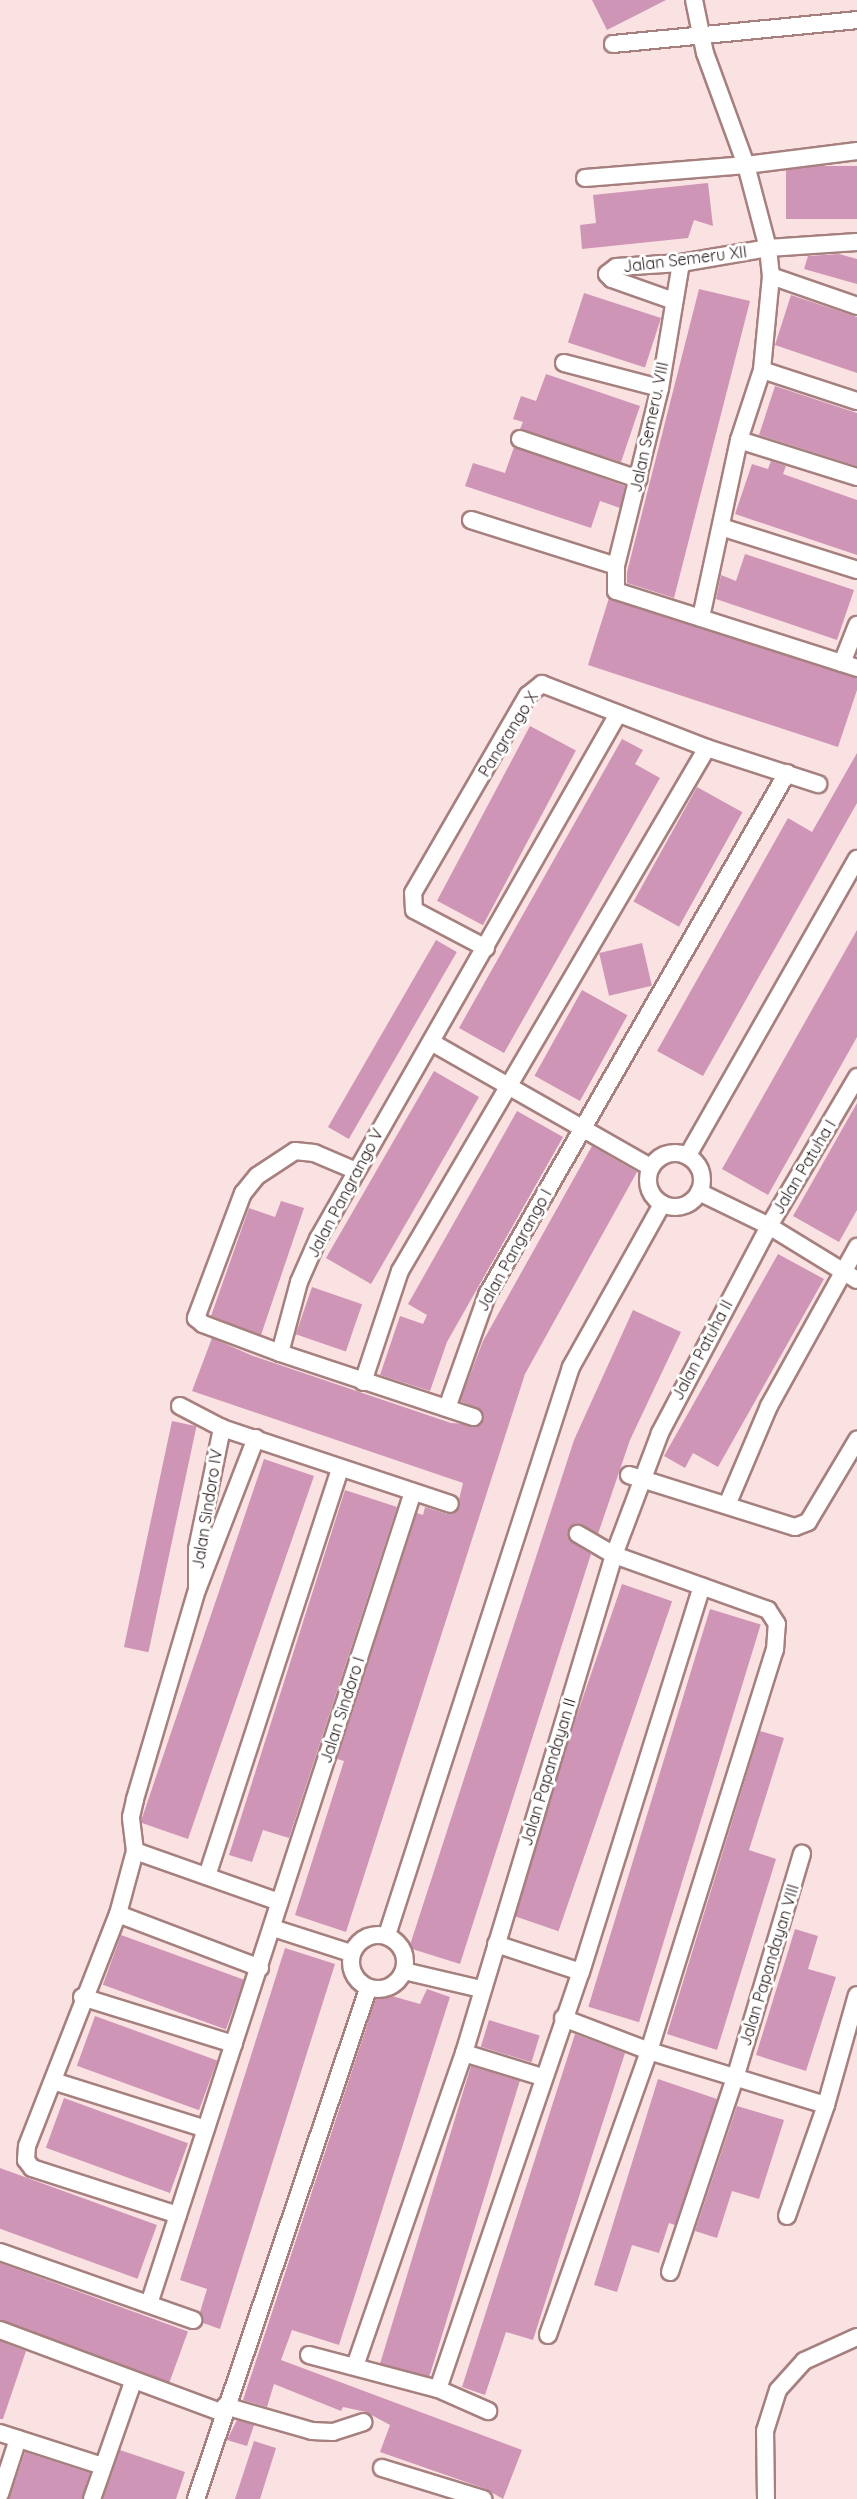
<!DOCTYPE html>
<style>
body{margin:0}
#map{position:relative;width:857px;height:2499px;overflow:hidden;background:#fbe2e2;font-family:Quicksand,sans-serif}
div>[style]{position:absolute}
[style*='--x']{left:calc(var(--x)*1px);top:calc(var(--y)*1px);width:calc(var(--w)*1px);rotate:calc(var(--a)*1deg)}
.building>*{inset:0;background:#cf95b6;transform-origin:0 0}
.roads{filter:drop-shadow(2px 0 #a5807f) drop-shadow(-2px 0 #a5807f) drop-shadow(0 2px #a5807f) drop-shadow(0 -2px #a5807f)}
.street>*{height:16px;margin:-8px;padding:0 8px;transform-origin:8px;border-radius:8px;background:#fff}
.street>.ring{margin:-8px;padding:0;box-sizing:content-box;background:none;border:16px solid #fff;border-radius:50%}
span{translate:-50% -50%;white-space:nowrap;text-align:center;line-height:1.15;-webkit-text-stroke:6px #fff;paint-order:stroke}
.street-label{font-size:16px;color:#221414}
</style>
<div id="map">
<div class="building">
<i style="clip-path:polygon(592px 0,666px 0,607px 30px)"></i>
<i style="left:857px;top:166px;width:53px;height:71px;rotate:90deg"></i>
<i style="clip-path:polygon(708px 183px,713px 226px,694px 220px,688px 238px,582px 249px,580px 225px,596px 223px,593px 195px)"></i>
<i style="clip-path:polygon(839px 254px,857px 259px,857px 284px,804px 269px,808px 256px)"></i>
<i style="clip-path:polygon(699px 289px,750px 301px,674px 598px,627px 583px,627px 572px)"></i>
<i style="left:584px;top:293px;width:81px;height:52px;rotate:18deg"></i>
<i style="clip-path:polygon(791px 295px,857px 317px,857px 373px,775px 345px)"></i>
<i style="clip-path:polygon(546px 374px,640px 406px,621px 462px,520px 429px,523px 422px,513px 419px,521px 396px,536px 401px)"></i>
<i style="clip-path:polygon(775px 386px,857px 413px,857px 466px,759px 435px)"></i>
<i style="clip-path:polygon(514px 447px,625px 486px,620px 508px,600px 501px,591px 528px,465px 486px,473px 463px,505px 473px)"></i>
<i style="clip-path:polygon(771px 461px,786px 466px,783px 474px,857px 500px,857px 555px,735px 514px,752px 464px,768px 469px)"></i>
<i style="clip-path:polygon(745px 554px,854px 590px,837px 640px,716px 599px,721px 575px,736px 581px)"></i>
<i style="clip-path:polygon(609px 598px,857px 678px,857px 690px,838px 747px,588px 665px)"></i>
<i style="left:530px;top:726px;width:52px;height:198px;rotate:28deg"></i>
<i style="clip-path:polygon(622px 739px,643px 750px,635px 764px,660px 778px,504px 1053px,459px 1028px)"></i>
<i style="clip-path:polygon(857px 753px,857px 803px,703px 1076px,657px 1051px,788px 818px,812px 832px)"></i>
<i style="left:697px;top:787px;width:52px;height:131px;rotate:29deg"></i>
<i style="clip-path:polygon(857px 930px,857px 1037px,768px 1195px,722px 1169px)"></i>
<i style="left:436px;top:940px;width:24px;height:216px;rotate:30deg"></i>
<i style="left:642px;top:943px;width:44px;height:44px;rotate:77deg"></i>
<i style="left:582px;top:990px;width:52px;height:98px;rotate:29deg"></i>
<i style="left:434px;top:1071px;width:52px;height:216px;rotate:30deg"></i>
<i style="clip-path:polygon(857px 1103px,857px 1210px,839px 1242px,793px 1216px)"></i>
<i style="clip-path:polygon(517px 1111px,563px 1137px,447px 1342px,430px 1391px,380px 1375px,400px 1316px,423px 1324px,427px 1315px,408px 1304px)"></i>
<i style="clip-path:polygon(592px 1146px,637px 1172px,525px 1374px,346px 1932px,295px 1915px,344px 1761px,337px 1759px,417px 1513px,423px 1515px,425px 1507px,447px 1514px,456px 1512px,463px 1483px,192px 1391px,212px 1338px,253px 1356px,451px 1423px,481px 1425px,482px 1410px,460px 1401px,483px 1341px)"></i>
<i style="clip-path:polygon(281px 1201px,304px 1208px,261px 1335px,211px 1316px,249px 1208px,275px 1217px)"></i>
<i style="clip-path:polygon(778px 1254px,824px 1279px,718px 1467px,693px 1453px,685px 1468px,664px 1456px)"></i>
<i style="left:312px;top:1287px;width:53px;height:50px;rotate:19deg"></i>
<i style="clip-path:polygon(633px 1310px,681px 1332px,630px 1440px,598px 1534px,579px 1524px,569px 1529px,569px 1540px,591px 1554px,460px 1964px,409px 1948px,574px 1440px)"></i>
<i style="left:172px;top:1421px;width:25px;height:231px;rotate:12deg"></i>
<i style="clip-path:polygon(264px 1459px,314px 1476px,188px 1839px,142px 1823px,142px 1818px)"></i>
<i style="clip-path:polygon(345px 1490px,397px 1507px,289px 1838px,263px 1830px,252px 1862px,229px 1855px)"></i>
<i style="left:622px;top:1584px;width:53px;height:349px;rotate:19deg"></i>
<i style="left:710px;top:1609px;width:53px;height:416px;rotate:17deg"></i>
<i style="clip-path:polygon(760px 1731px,784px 1738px,749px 1850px,776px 1859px,717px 2050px,667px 2034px)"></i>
<i style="clip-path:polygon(795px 1929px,818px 1936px,808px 1969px,836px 1977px,806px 2071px,756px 2055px)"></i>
<i style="left:121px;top:1935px;width:131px;height:53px;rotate:20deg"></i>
<i style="clip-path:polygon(285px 1948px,335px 1964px,220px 2329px,203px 2323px,200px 2312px,207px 2289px,180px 2280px)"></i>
<i style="clip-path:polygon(427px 1989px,450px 1997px,339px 2345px,292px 2330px,281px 2360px,522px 2450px,503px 2499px,486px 2489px,380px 2452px,390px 2425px,366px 2412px,343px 2407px,341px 2411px,274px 2384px,267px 2407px,243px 2400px,378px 1992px,420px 2004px)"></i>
<i style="left:95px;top:2016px;width:130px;height:53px;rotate:20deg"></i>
<i style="left:489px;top:2020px;width:53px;height:28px;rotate:17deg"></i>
<i style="clip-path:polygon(575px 2034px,625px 2053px,533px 2340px,506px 2332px,485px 2395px,462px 2387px)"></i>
<i style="left:471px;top:2066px;width:51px;height:311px;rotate:17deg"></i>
<i style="clip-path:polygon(658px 2079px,717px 2099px,675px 2225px,669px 2223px,659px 2253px,632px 2245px,617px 2292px,594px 2285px)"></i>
<i style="left:64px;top:2098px;width:132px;height:53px;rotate:20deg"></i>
<i style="clip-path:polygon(737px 2106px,784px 2120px,759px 2199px,732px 2191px,717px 2238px,695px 2231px)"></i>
<i style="left:0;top:2168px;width:167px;height:57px;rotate:20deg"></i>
<i style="left:0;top:2263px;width:200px;height:57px;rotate:20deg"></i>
<i style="clip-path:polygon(0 2341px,26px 2351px,3px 2419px,0 2419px)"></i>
<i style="clip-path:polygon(237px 2420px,254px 2425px,247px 2446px,227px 2440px)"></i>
<i style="clip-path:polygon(254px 2441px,276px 2448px,260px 2499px,235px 2499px)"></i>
<i style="clip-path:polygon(120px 2450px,185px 2472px,176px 2499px,103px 2499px)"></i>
<i style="clip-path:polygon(25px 2452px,90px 2473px,82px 2499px,9px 2499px)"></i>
</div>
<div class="roads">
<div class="street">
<i style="--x:694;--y:0;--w:54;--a:78.3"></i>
<i style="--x:705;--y:53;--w:119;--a:69.9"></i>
<i style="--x:746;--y:165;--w:86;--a:75.2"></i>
<i style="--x:768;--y:248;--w:28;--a:84"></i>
<i style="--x:771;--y:276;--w:94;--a:95.5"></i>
<i style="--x:762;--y:370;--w:74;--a:108.2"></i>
<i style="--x:739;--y:440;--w:182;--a:102.1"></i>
<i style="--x:613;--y:44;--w:245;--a:-5.6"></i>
<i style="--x:585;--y:178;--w:162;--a:-4.6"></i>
<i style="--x:746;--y:165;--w:112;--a:-7.2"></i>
<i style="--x:681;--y:263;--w:127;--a:99.5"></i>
<i style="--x:660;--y:388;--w:183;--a:103.9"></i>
<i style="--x:616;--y:566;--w:25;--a:90"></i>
<i style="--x:616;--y:591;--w:253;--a:17.7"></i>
<i style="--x:771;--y:276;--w:91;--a:19.2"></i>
<i style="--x:674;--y:301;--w:66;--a:-160.5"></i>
<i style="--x:612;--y:279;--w:7;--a:-135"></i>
<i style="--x:607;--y:274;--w:11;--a:-38"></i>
<i style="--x:616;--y:267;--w:65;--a:-3.5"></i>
<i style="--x:681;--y:263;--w:88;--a:-9.8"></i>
<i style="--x:768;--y:248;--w:89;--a:-3.9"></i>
<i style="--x:564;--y:363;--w:99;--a:14.6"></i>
<i style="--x:762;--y:370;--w:100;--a:18.1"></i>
<i style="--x:520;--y:439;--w:125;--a:18.7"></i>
<i style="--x:739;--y:440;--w:124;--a:17.4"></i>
<i style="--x:471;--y:520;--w:152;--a:17.6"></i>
<i style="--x:721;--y:527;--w:143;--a:17.5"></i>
<i style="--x:842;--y:663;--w:41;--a:-68.5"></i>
<i style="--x:486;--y:948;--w:81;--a:-152.2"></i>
<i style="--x:414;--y:910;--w:17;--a:-93"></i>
<i style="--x:413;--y:893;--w:229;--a:-59.9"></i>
<i style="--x:528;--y:695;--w:18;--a:-38"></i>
<i style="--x:542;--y:684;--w:177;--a:21.2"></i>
<i style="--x:707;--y:748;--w:117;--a:18"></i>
<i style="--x:431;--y:1042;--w:252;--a:29.7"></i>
<i class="ring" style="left:648px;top:1153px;width:38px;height:38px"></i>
<i style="--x:688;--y:1155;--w:341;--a:-60.3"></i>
<i style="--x:354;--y:1170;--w:43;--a:-157"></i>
<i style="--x:314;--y:1153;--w:19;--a:-174"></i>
<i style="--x:295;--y:1151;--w:45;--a:146.7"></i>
<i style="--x:257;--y:1176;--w:22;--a:129"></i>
<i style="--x:243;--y:1193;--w:134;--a:110.6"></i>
<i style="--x:196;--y:1318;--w:9;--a:41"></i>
<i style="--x:203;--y:1324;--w:82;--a:20.6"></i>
<i style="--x:280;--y:1353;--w:204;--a:18.3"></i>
<i style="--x:699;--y:1192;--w:78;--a:25.9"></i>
<i style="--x:769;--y:1226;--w:103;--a:31.5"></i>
<i style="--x:280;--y:1353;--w:73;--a:-75"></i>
<i style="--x:299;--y:1282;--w:47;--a:-66.2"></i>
<i style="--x:318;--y:1239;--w:605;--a:-60.26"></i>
<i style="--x:363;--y:1382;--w:117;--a:-71.6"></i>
<i style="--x:400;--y:1271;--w:606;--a:-59.59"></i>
<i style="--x:180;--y:1406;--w:47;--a:27.6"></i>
<i style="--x:222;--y:1428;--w:240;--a:18.4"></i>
<i style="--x:447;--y:1408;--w:120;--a:-70.5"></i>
<i style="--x:487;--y:1295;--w:602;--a:-60.11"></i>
<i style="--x:629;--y:1475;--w:174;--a:17.4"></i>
<i style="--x:795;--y:1527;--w:14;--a:-21"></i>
<i style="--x:808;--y:1522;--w:96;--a:-59.1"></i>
<i style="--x:727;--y:1505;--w:108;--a:-67"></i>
<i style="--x:769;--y:1406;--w:182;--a:-61"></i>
<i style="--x:197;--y:1586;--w:37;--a:-90"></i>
<i style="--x:197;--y:1549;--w:124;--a:-78.3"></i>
<i style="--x:135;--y:1851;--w:153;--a:19.5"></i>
<i style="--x:207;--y:1876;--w:428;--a:-71.9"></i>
<i style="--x:118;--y:1914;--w:152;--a:20.8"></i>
<i style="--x:273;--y:1928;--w:82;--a:17.8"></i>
<i class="ring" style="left:351px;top:1935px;width:38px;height:38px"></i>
<i style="--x:387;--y:1935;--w:597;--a:-72.05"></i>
<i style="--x:571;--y:1367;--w:187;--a:-60.8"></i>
<i style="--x:496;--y:1944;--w:89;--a:18.2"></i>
<i style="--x:404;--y:1971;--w:79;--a:13.2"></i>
<i style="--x:82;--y:1997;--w:159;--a:17.2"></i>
<i style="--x:563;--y:2018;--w:92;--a:21"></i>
<i style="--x:649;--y:2051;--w:185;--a:17"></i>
<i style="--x:464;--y:2053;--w:82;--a:17.1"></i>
<i style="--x:53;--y:2081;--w:160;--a:17.4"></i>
<i style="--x:178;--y:2215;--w:153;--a:-162.2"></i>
<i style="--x:32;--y:2168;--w:10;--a:-127"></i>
<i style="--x:26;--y:2160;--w:14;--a:-86"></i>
<i style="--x:27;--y:2146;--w:249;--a:-68.6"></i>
<i style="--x:118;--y:1914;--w:65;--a:-74.9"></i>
<i style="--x:135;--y:1851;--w:34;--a:-97"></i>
<i style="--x:131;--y:1817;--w:18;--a:-77"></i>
<i style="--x:135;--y:1799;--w:218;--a:-73.5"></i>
<i style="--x:197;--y:1590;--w:163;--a:-68.8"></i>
<i style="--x:787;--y:2216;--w:118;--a:-70.6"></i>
<i style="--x:826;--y:2105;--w:114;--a:-74.3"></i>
<i style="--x:0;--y:2252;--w:205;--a:19.4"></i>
<i style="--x:670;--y:2272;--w:208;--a:-71.5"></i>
<i style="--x:736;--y:2075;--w:231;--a:-73.4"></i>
<i style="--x:149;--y:2304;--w:854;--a:-71.99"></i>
<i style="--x:0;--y:2330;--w:238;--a:20.4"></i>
<i style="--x:548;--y:2335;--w:301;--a:-70.4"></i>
<i style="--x:649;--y:2051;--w:420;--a:-72.6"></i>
<i style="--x:775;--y:1650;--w:26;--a:-86"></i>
<i style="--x:777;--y:1624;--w:17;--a:-123"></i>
<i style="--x:768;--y:1610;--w:164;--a:-160.3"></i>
<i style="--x:614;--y:1555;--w:42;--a:-149.7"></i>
<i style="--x:309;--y:2355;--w:133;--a:14.8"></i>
<i style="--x:438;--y:2389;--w:55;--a:23.7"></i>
<i style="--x:355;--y:2366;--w:331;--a:-70.8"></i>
<i style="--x:464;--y:2053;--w:520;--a:-73.24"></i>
<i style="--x:614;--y:1555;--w:130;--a:-69.3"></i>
<i style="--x:660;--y:1433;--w:234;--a:-62.2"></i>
<i style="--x:769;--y:1226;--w:173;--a:-59.4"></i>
<i style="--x:438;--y:2389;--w:441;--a:-71.1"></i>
<i style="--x:581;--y:1972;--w:404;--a:-72.6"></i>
<i style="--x:225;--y:2406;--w:91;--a:16"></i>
<i style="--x:312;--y:2431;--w:21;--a:3"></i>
<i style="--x:333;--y:2432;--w:32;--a:-18"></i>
<i style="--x:0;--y:2433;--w:108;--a:17.8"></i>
<i style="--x:382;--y:2468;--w:106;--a:17.1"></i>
<i style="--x:0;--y:2494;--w:58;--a:-71.9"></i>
<i style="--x:92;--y:2499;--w:124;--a:-70.7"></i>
<i style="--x:196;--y:2499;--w:538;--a:-71.36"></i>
<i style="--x:766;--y:2499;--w:68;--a:-90.8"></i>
<i style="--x:765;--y:2431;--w:43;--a:-72.4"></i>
<i style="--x:778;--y:2390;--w:39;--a:-48"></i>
<i style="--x:804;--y:2361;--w:58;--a:-24.4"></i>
</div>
</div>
<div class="street-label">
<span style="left:685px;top:259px;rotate:-7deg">Jalan Semeru XII</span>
<span style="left:649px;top:427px;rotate:-78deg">Jalan Semeru. VIII</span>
<span style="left:508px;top:734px;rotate:-58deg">Pangrango X</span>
<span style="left:804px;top:1167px;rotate:-59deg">Jalan Patuha I</span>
<span style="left:345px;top:1193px;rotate:-62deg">Jalan Pangrango V</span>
<span style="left:514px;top:1250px;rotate:-61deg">Jalan Pangrango I</span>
<span style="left:702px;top:1350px;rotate:-62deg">Jalan Patuha II</span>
<span style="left:207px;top:1509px;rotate:-81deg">Jalan Sindoro IV</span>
<span style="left:342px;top:1710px;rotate:-72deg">Jalan Sindoro I</span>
<span style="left:548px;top:1772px;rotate:-73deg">Jalan Papandayan II</span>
<span style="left:769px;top:1965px;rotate:-73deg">Jalan Papandayan VIII</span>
</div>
</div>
